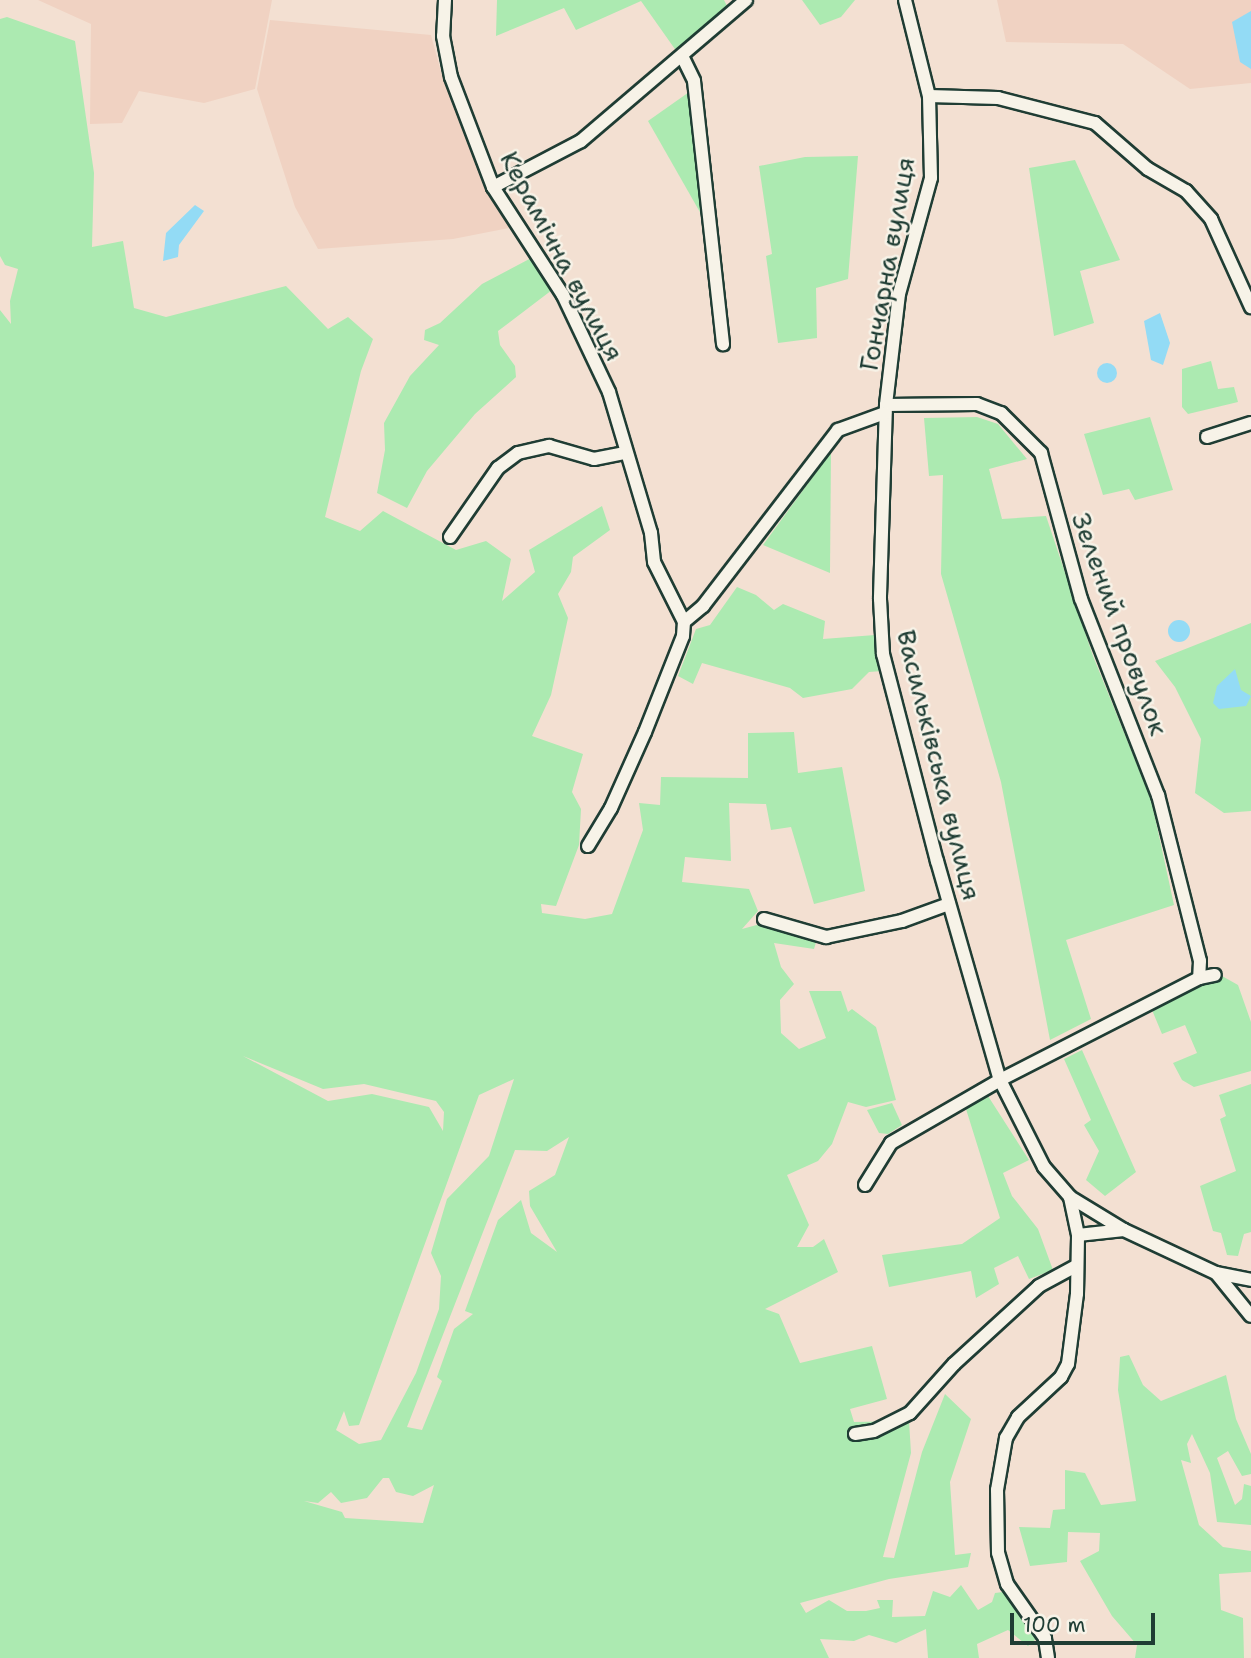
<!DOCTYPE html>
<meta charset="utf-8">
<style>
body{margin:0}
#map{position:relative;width:1251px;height:1658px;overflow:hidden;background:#f3e0d2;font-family:"Shantell Sans",sans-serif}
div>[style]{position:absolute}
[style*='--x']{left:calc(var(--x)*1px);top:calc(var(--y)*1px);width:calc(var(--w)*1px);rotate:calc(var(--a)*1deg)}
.built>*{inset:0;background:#f0d2c2}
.green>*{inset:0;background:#aceab1}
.water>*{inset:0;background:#93dbf5}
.round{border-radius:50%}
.roads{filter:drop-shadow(2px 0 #1f3d34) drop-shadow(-2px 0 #1f3d34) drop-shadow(0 2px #1f3d34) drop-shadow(0 -2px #1f3d34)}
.minor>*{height:12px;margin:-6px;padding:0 6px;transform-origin:6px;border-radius:6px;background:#f7f3e8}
span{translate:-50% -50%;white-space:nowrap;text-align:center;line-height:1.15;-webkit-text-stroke:5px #f7f3e8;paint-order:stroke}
.street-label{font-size:26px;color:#1f3d34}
.scale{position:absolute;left:1010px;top:1613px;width:145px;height:32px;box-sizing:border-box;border:4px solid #1f3d34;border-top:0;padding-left:9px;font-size:21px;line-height:24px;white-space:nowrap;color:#1f3d34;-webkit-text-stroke:5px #f7f3e8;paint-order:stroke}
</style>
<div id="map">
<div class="built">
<i style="clip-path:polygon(38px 0,272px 0,255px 89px,204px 103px,139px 91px,122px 123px,90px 124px,91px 24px)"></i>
<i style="clip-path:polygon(997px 0,1251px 0,1251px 83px,1190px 89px,1123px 44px,1006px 42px)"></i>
<i style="clip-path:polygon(270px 20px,431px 35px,441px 72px,509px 228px,453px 239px,318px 249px,295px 207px,257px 89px)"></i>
</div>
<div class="green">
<i style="clip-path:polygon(497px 0,724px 0,728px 8px,677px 52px,641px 1px,576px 30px,564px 8px,496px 36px)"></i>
<i style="clip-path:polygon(802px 0,855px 0,841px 17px,820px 25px)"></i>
<i style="clip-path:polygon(evenodd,7px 17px,75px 41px,94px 173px,92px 247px,123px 241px,134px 308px,166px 317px,286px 286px,328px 329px,348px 317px,373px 339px,361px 371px,325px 517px,360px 531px,383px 511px,456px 550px,486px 541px,511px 559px,502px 601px,535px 572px,529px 550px,602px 506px,610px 530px,573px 557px,571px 572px,558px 594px,568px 618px,551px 695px,532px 736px,583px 754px,572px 792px,581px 809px,579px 845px,556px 906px,541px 904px,542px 913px,585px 919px,612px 914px,643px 830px,639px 803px,660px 805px,661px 777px,748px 778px,748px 733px,794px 732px,798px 773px,842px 767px,865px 891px,814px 904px,791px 827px,771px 830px,766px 804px,729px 803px,731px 861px,685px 857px,682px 882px,749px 889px,758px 911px,742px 929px,764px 923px,817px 939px,814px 949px,774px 943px,781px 967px,794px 984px,780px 1000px,781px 1033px,799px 1049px,826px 1038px,809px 991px,841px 991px,848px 1012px,852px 1009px,876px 1027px,896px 1100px,866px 1107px,848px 1102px,832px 1144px,818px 1161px,787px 1175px,809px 1225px,797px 1247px,813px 1247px,824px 1239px,838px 1272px,765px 1309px,779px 1314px,800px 1363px,872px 1346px,887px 1399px,850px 1409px,854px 1422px,909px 1421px,911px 1453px,883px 1557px,894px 1558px,922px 1452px,945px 1394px,971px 1419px,950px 1482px,955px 1555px,971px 1553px,968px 1567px,889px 1579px,800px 1603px,806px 1613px,829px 1600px,847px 1611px,866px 1611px,880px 1608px,877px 1600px,893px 1600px,892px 1617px,925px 1616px,933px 1591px,950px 1597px,961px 1585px,978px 1610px,992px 1602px,995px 1593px,1003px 1592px,1037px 1638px,1028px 1646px,1008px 1630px,977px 1644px,979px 1658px,928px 1658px,926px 1629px,896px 1643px,869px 1635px,854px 1641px,820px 1639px,829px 1658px,0 1658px,0 310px,11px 324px,10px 301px,18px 269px,5px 265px,0 256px,0 19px,7px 17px,243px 1056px,323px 1089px,364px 1084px,436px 1101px,444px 1112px,443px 1131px,429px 1107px,372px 1094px,328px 1101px,243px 1056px,7px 17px,514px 1079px,489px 1156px,447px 1199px,431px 1253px,441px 1276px,439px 1309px,416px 1373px,381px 1440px,359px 1444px,336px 1430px,344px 1411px,349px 1426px,359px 1425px,479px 1095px,514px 1079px,7px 17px,569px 1137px,555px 1175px,529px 1191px,530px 1206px,557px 1252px,531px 1233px,521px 1200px,498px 1220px,465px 1311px,473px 1314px,454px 1329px,437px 1377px,442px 1381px,422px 1430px,407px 1427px,515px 1150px,547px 1151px,569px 1137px,7px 17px,383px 1478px,389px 1478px,396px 1492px,413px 1496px,434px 1485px,423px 1523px,345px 1518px,342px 1512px,304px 1501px,318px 1503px,331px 1492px,341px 1503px,367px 1498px,383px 1478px)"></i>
<i style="clip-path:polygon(692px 90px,705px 221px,648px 121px)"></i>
<i style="clip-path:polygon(858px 156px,848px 279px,816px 288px,817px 338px,778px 343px,766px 256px,772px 254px,759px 166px,805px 157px)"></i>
<i style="clip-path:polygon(1075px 160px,1120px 260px,1080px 271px,1094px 323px,1054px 336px,1029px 168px)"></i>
<i style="clip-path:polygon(535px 256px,552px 290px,498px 331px,500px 345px,515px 366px,516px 377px,475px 414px,427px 471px,407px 508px,377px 493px,385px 450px,384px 423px,410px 376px,439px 345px,424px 340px,425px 330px,440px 323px,482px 284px)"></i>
<i style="clip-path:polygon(1211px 361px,1218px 389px,1234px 387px,1238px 402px,1188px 414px,1182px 407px,1182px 369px)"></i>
<i style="clip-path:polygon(977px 417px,998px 424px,1027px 459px,989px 469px,1002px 519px,1046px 516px,1093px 656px,1151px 799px,1174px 905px,1066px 940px,1091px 1019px,1050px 1040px,1001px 782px,941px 574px,943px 475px,929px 476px,924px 418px)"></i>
<i style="clip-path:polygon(1150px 417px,1173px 490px,1135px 500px,1129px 489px,1103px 495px,1084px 434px)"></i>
<i style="clip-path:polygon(831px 452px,830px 573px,763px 545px)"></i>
<i style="clip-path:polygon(737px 587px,756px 595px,774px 610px,783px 604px,825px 621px,823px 639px,875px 635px,882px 671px,869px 672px,852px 689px,803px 698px,790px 688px,702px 663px,693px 684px,678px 676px,696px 629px,710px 625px)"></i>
<i style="clip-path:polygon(1251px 623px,1251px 811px,1224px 813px,1195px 793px,1201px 739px,1175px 687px,1155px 661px)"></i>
<i style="clip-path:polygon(1222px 976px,1238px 985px,1251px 1022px,1251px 1071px,1194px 1087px,1182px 1080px,1173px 1063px,1197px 1053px,1185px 1025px,1162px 1034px,1152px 1010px)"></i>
<i style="clip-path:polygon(1082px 1050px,1136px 1172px,1105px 1196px,1086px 1180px,1099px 1151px,1084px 1125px,1091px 1120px,1064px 1059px)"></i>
<i style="clip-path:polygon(1251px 1084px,1251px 1232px,1244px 1234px,1238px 1256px,1227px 1255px,1221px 1233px,1213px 1231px,1200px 1186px,1236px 1171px,1220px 1119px,1226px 1116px,1219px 1095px)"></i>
<i style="clip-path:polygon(988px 1096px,1029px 1160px,1003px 1173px,1012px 1196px,1038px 1229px,1053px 1270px,1029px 1279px,1018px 1256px,994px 1268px,999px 1284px,976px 1298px,971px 1271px,889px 1287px,882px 1255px,962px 1244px,1000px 1218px,966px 1109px)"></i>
<i style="clip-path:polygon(892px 1103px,902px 1125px,888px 1134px,879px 1133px,867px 1110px)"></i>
<i style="clip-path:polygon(1129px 1355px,1143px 1385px,1161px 1401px,1226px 1375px,1236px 1419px,1251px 1454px,1251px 1474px,1242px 1476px,1228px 1451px,1217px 1458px,1235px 1505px,1242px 1499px,1244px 1484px,1251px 1486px,1251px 1525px,1217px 1522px,1210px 1473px,1192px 1434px,1187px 1444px,1191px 1463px,1181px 1460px,1199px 1525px,1223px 1547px,1251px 1551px,1251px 1572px,1219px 1574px,1221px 1610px,1243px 1618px,1244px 1658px,1135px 1658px,1137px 1645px,1112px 1616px,1080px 1561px,1099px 1551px,1100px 1533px,1068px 1532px,1067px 1562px,1030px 1566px,1019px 1527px,1050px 1528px,1053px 1510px,1065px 1509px,1065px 1470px,1085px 1473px,1101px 1505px,1136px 1501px,1118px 1390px,1120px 1357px)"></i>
</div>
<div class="water">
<i style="clip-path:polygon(1251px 11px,1251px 69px,1240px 62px,1232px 22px)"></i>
<i style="clip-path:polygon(195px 205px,204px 211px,179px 245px,178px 257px,163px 261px,166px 233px)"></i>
<i style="clip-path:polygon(1160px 313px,1170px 343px,1163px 365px,1151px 360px,1144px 321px)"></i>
<i class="round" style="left:1097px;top:363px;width:20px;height:20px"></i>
<i class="round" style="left:1168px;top:620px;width:22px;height:22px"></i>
<i style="clip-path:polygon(1235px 669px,1241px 690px,1251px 696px,1246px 706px,1219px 709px,1213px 703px,1217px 686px)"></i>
</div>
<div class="roads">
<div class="minor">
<i style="--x:445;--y:0;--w:36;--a:93"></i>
<i style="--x:443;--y:36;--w:42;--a:79"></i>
<i style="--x:451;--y:77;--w:118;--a:69.1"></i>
<i style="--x:493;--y:187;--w:129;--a:57.1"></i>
<i style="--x:563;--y:295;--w:107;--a:64.6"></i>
<i style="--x:609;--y:392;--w:147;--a:73.4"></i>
<i style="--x:651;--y:533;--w:29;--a:84"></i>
<i style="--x:654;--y:562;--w:67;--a:63.4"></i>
<i style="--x:905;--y:0;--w:99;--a:76"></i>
<i style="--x:929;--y:96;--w:82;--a:88.6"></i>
<i style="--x:931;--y:178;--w:120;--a:105.4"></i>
<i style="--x:899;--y:294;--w:112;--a:96.7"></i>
<i style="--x:886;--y:405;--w:194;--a:91.8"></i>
<i style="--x:880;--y:599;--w:55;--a:86.9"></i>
<i style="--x:883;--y:654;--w:214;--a:75.4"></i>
<i style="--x:937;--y:861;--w:228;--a:74"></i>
<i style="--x:1000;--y:1080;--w:97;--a:63.2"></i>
<i style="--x:1044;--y:1167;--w:40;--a:49"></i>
<i style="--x:1070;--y:1197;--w:63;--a:31.4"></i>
<i style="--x:1124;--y:1230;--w:102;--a:25.1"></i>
<i style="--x:1216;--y:1273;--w:36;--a:11"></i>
<i style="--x:683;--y:58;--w:25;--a:64"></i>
<i style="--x:694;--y:81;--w:265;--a:83.7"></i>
<i style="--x:929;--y:96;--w:69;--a:1.7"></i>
<i style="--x:998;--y:98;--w:100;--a:14.5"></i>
<i style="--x:1095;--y:123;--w:70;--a:41"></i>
<i style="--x:1148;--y:169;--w:44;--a:30.1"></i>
<i style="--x:1186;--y:191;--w:38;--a:48"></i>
<i style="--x:1211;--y:219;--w:97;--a:65.6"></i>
<i style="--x:493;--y:187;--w:99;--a:-27.6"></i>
<i style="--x:581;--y:141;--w:217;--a:-40.5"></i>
<i style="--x:886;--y:405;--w:91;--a:-0.6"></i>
<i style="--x:977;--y:404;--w:26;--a:21"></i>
<i style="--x:1001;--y:413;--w:57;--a:45"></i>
<i style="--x:1041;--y:453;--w:151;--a:74.7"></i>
<i style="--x:1081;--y:599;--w:211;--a:68.6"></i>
<i style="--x:1158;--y:795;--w:171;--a:75.8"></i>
<i style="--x:1200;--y:961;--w:17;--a:93"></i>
<i style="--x:1207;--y:437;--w:46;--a:-17.7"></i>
<i style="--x:450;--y:537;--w:84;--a:-55.2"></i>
<i style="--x:498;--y:468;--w:25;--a:-37"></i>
<i style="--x:518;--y:453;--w:32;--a:-13"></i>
<i style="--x:549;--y:446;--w:47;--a:16.1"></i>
<i style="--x:594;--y:459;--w:33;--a:-11"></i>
<i style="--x:588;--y:846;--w:44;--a:-58.8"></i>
<i style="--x:611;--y:808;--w:83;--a:-65.9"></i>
<i style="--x:645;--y:732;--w:103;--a:-68.4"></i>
<i style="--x:683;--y:636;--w:14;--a:-86"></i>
<i style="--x:684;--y:622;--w:25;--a:-40"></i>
<i style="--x:703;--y:606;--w:222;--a:-52.5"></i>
<i style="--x:838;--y:430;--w:50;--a:-19.9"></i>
<i style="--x:764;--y:919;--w:65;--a:16.2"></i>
<i style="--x:826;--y:937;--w:78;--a:-11.9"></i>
<i style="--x:902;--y:921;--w:50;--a:-19.9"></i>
<i style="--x:865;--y:1185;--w:49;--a:-58.2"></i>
<i style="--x:891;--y:1143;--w:126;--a:-30"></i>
<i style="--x:1000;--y:1080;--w:224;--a:-27.1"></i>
<i style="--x:1199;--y:978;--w:16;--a:-11"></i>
<i style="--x:1078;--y:1235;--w:46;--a:-6.2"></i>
<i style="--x:1216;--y:1273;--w:55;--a:50.9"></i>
<i style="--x:855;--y:1434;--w:19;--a:-9"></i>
<i style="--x:874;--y:1431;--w:40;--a:-26.6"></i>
<i style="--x:910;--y:1413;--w:66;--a:-48.1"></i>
<i style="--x:954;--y:1364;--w:115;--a:-42.5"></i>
<i style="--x:1039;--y:1286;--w:42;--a:-28.4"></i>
<i style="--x:1048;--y:1658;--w:20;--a:-99"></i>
<i style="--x:1045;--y:1638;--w:66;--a:-125.1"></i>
<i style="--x:1007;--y:1584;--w:32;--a:-106"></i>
<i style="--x:998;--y:1553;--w:63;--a:-90.9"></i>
<i style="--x:997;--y:1490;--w:53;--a:-80.2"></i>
<i style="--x:1006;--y:1438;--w:24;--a:-60"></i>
<i style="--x:1018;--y:1417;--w:59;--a:-42.9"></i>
<i style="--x:1061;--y:1377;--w:15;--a:-62"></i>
<i style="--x:1068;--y:1364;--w:71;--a:-82.7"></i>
<i style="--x:1077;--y:1294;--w:59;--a:-89"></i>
<i style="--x:1078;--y:1235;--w:39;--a:-102"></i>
</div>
</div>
<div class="street-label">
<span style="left:562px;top:256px;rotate:62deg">Керамічна вулиця</span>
<span style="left:887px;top:264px;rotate:-80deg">Гончарна вулиця</span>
<span style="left:1120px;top:624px;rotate:70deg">Зелений провулок</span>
<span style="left:939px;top:765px;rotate:76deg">Васильківська вулиця</span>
</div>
<div class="scale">100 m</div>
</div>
